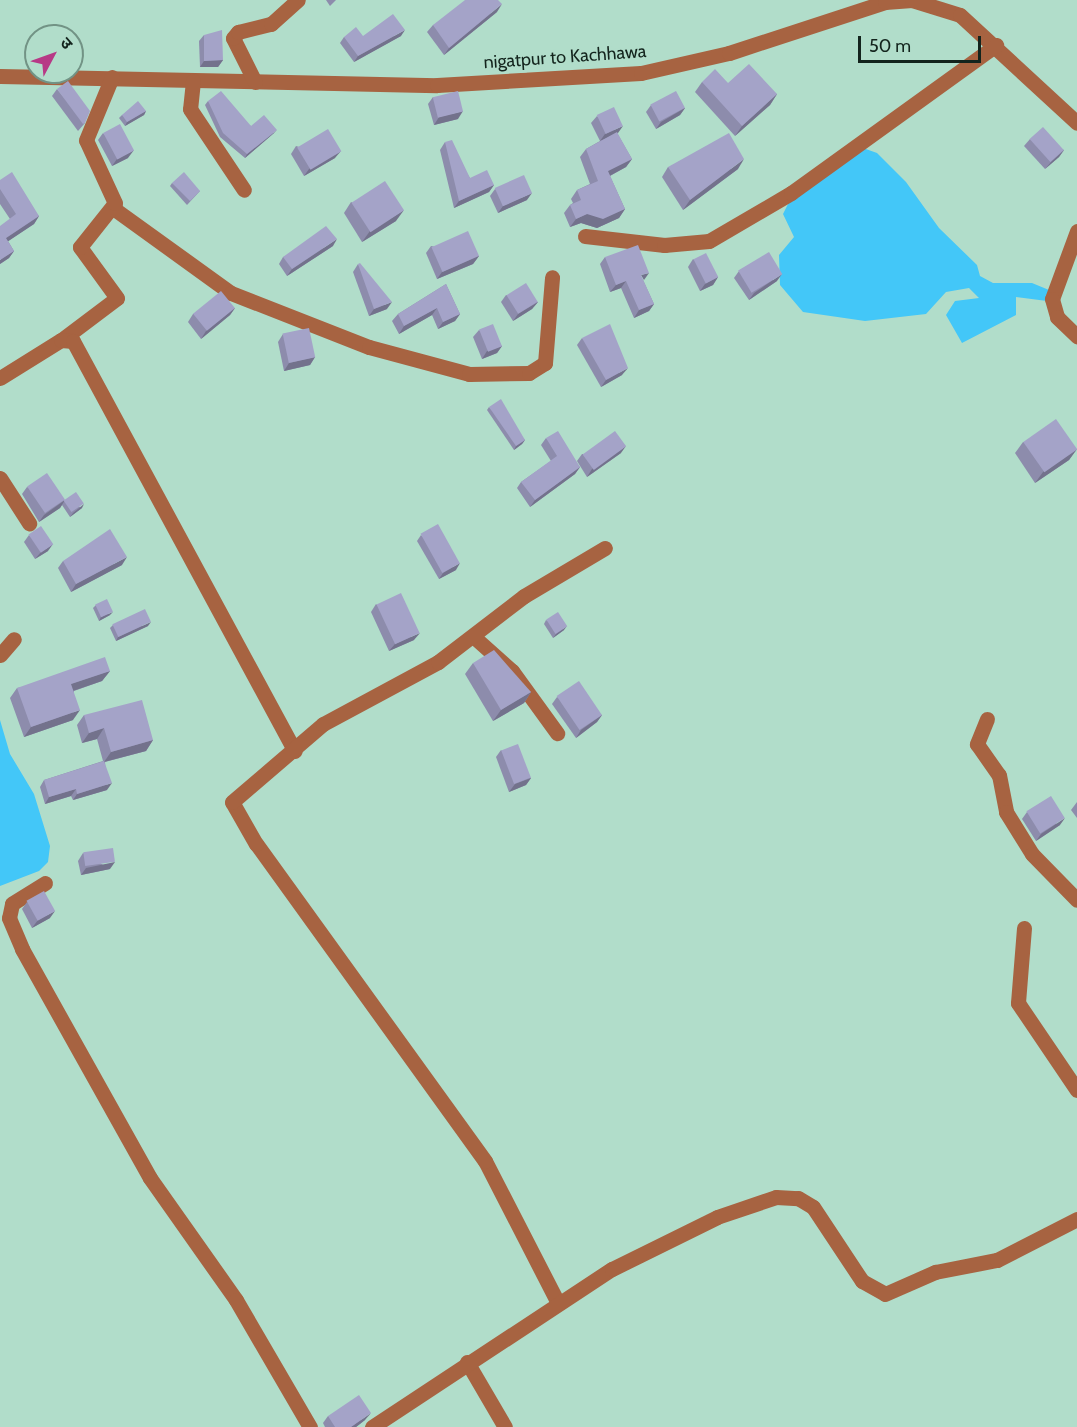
<!DOCTYPE html>
<meta charset="utf-8">
<style>
body{margin:0}
#map{position:relative;width:1077px;height:1427px;overflow:hidden;background:#b1ddca;font-family:Cabin,"Noto Sans Devanagari",sans-serif}
div>[style]{position:absolute}
[style*='--x']{left:calc(var(--x)*1px);top:calc(var(--y)*1px);width:calc(var(--w)*1px);rotate:calc(var(--a)*1deg)}
.water>*{inset:0;background:#43c7f8}
.minor>*{height:15px;margin:-7.5px;padding:0 7.5px;transform-origin:7.5px;border-radius:7.5px;background:#a76341}
.wall>*{inset:0;background:#8d8cac}
.shaded-wall>*{inset:0;background:#73728c}
.building>*{inset:0;background:#a4a3c8;transform-origin:0 0}
span{translate:-50% -50%;white-space:nowrap;text-align:center;line-height:1.15;-webkit-text-stroke:5px #b1ddca;paint-order:stroke}
.street-label{font-size:18px;color:#13241d}
.north{position:absolute;left:24px;top:24px;width:60px;height:60px;box-sizing:border-box;background:#b1ddca;border:2px solid #729385;border-radius:50%;rotate:49deg;font-size:16px;font-weight:700;line-height:24px;text-align:center;color:#13241d}
.north::after{content:'';display:block;margin:auto;width:21px;height:27px;background:#b73986;clip-path:polygon(50% 0,100% 100%,50% 72%,0 100%)}
.scale{position:absolute;left:858px;top:36px;width:123px;height:27px;box-sizing:border-box;border:3px solid #13241d;border-top:0;padding-left:8px;font-size:18px;line-height:21px;white-space:nowrap;color:#13241d;-webkit-text-stroke:4px #b1ddca;paint-order:stroke}
</style>
<div id="map">
<div class="water">
<i style="clip-path:polygon(863px 148px,877px 153px,906px 182px,939px 228px,977px 265px,980px 276px,993px 283px,1032px 283px,1049px 290px,1047px 301px,1016px 297px,1016px 315px,962px 343px,946px 315px,955px 301px,979px 298px,969px 288px,946px 292px,926px 314px,865px 321px,803px 312px,780px 285px,779px 255px,794px 237px,783px 214px,790px 200px)"></i>
<i style="clip-path:polygon(0 720px,10px 754px,34px 794px,50px 846px,48px 862px,39px 871px,0 886px)"></i>
</div>
<div class="minor">
<i style="--x:0;--y:76;--w:437;--a:1.2"></i>
<i style="--x:437;--y:85;--w:204;--a:-3.4"></i>
<i style="--x:641;--y:73;--w:90;--a:-12.8"></i>
<i style="--x:729;--y:53;--w:164;--a:-18.1"></i>
<i style="--x:885;--y:2;--w:27;--a:-4"></i>
<i style="--x:912;--y:0;--w:50;--a:17.4"></i>
<i style="--x:960;--y:15;--w:159;--a:42.7"></i>
<i style="--x:193;--y:81;--w:28;--a:96"></i>
<i style="--x:190;--y:109;--w:97;--a:56.3"></i>
<i style="--x:255;--y:82;--w:49;--a:-116.6"></i>
<i style="--x:233;--y:38;--w:8;--a:-50"></i>
<i style="--x:238;--y:32;--w:34;--a:-14"></i>
<i style="--x:271;--y:24;--w:36;--a:-42"></i>
<i style="--x:113;--y:208;--w:145;--a:35.8"></i>
<i style="--x:231;--y:293;--w:148;--a:21.4"></i>
<i style="--x:369;--y:347;--w:104;--a:15.1"></i>
<i style="--x:469;--y:374;--w:60;--a:-1"></i>
<i style="--x:529;--y:373;--w:19;--a:-32"></i>
<i style="--x:545;--y:363;--w:86;--a:-85.3"></i>
<i style="--x:1077;--y:231;--w:72;--a:110.2"></i>
<i style="--x:1052;--y:299;--w:19;--a:74"></i>
<i style="--x:1057;--y:317;--w:28;--a:44"></i>
<i style="--x:585;--y:236;--w:80;--a:6.5"></i>
<i style="--x:664;--y:245;--w:45;--a:-5.1"></i>
<i style="--x:709;--y:241;--w:95;--a:-30.3"></i>
<i style="--x:791;--y:193;--w:253;--a:-35.8"></i>
<i style="--x:64;--y:338;--w:66;--a:-37"></i>
<i style="--x:117;--y:298;--w:63;--a:-126"></i>
<i style="--x:80;--y:247;--w:56;--a:-51.5"></i>
<i style="--x:115;--y:203;--w:69;--a:-114.7"></i>
<i style="--x:86;--y:140;--w:68;--a:-67.6"></i>
<i style="--x:0;--y:378;--w:72;--a:-31.9"></i>
<i style="--x:61;--y:340;--w:12;--a:5"></i>
<i style="--x:73;--y:341;--w:466;--a:61.6"></i>
<i style="--x:0;--y:478;--w:54;--a:57.2"></i>
<i style="--x:474;--y:637;--w:51;--a:41.8"></i>
<i style="--x:512;--y:671;--w:77;--a:54"></i>
<i style="--x:0;--y:655;--w:21;--a:-49"></i>
<i style="--x:987;--y:719;--w:27;--a:112"></i>
<i style="--x:977;--y:744;--w:38;--a:55"></i>
<i style="--x:999;--y:775;--w:38;--a:79"></i>
<i style="--x:1006;--y:812;--w:49;--a:58.2"></i>
<i style="--x:1032;--y:854;--w:64;--a:45.6"></i>
<i style="--x:45;--y:883;--w:39;--a:148"></i>
<i style="--x:12;--y:904;--w:14;--a:102"></i>
<i style="--x:9;--y:918;--w:34;--a:67"></i>
<i style="--x:22;--y:949;--w:262;--a:60.8"></i>
<i style="--x:150;--y:1178;--w:149;--a:54.8"></i>
<i style="--x:236;--y:1300;--w:147;--a:59.8"></i>
<i style="--x:1024;--y:928;--w:75;--a:94.6"></i>
<i style="--x:1018;--y:1003;--w:105;--a:55.9"></i>
<i style="--x:557;--y:1301;--w:157;--a:-117.2"></i>
<i style="--x:485;--y:1161;--w:391;--a:-125.8"></i>
<i style="--x:256;--y:844;--w:48;--a:-119.7"></i>
<i style="--x:232;--y:802;--w:120;--a:-40.6"></i>
<i style="--x:323;--y:724;--w:131;--a:-28.3"></i>
<i style="--x:438;--y:662;--w:108;--a:-37.5"></i>
<i style="--x:524;--y:596;--w:94;--a:-30.7"></i>
<i style="--x:467;--y:1362;--w:75;--a:59.7"></i>
<i style="--x:372;--y:1427;--w:287;--a:-33.4"></i>
<i style="--x:612;--y:1269;--w:117;--a:-26.3"></i>
<i style="--x:717;--y:1217;--w:62;--a:-18.7"></i>
<i style="--x:776;--y:1197;--w:22;--a:3"></i>
<i style="--x:798;--y:1198;--w:17;--a:31"></i>
<i style="--x:813;--y:1207;--w:89;--a:56.5"></i>
<i style="--x:862;--y:1281;--w:26;--a:29"></i>
<i style="--x:885;--y:1294;--w:55;--a:-23.7"></i>
<i style="--x:935;--y:1272;--w:63;--a:-11"></i>
<i style="--x:997;--y:1260;--w:90;--a:-27.1"></i>
</div>
<div class="wall">
<i style="clip-path:polygon(326px 0,336px 0,330px 6px)"></i>
<i style="clip-path:polygon(497px 12px,444px 55px,427px 32px,433px 25px)"></i>
<i style="clip-path:polygon(204px 35px,223px 60px,218px 67px,200px 67px,199px 41px)"></i>
<i style="clip-path:polygon(363px 36px,401px 36px,354px 62px,340px 43px,344px 37px)"></i>
<i style="clip-path:polygon(702px 82px,728px 83px,777px 94px,770px 105px,735px 136px,695px 92px)"></i>
<i style="clip-path:polygon(57px 89px,85px 123px,78px 131px,52px 96px)"></i>
<i style="clip-path:polygon(433px 97px,458px 119px,434px 125px,428px 104px)"></i>
<i style="clip-path:polygon(208px 101px,251px 126px,274px 133px,245px 158px,220px 137px,205px 105px)"></i>
<i style="clip-path:polygon(651px 105px,685px 108px,680px 115px,656px 129px,646px 112px)"></i>
<i style="clip-path:polygon(146px 111px,144px 115px,125px 126px,119px 118px,122px 115px)"></i>
<i style="clip-path:polygon(597px 116px,617px 133px,632px 159px,626px 167px,610px 176px,625px 209px,619px 218px,597px 228px,581px 223px,570px 227px,564px 213px,570px 205px,573px 203px,571px 199px,577px 190px,590px 184px,580px 157px,586px 149px,600px 141px,591px 123px)"></i>
<i style="clip-path:polygon(103px 133px,128px 158px,112px 166px,98px 140px)"></i>
<i style="clip-path:polygon(1030px 139px,1064px 150px,1059px 157px,1045px 169px,1024px 146px)"></i>
<i style="clip-path:polygon(445px 142px,470px 178px,494px 185px,489px 192px,454px 208px,440px 150px)"></i>
<i style="clip-path:polygon(296px 146px,335px 158px,304px 176px,291px 154px)"></i>
<i style="clip-path:polygon(668px 167px,738px 169px,683px 210px,662px 177px)"></i>
<i style="clip-path:polygon(0 180px,39px 216px,34px 224px,8px 241px,14px 251px,9px 258px,0 264px,10px 219px,0 204px)"></i>
<i style="clip-path:polygon(172px 183px,200px 191px,187px 205px,170px 186px)"></i>
<i style="clip-path:polygon(495px 189px,527px 200px,498px 213px,490px 196px)"></i>
<i style="clip-path:polygon(351px 202px,396px 221px,362px 242px,344px 213px)"></i>
<i style="clip-path:polygon(333px 246px,287px 276px,279px 264px,283px 257px)"></i>
<i style="clip-path:polygon(431px 246px,479px 256px,473px 264px,437px 279px,426px 253px)"></i>
<i style="clip-path:polygon(605px 257px,643px 280px,654px 304px,649px 311px,634px 318px,621px 288px,610px 292px,600px 264px)"></i>
<i style="clip-path:polygon(693px 259px,718px 277px,713px 285px,700px 291px,688px 267px)"></i>
<i style="clip-path:polygon(358px 264px,387px 309px,369px 316px,353px 272px)"></i>
<i style="clip-path:polygon(739px 271px,777px 281px,749px 300px,734px 278px)"></i>
<i style="clip-path:polygon(446px 284px,460px 314px,455px 321px,438px 329px,432px 315px,399px 334px,392px 321px,398px 314px)"></i>
<i style="clip-path:polygon(506px 295px,538px 302px,532px 309px,513px 321px,501px 302px)"></i>
<i style="clip-path:polygon(235px 308px,230px 315px,201px 339px,188px 322px,193px 314px)"></i>
<i style="clip-path:polygon(479px 330px,502px 346px,497px 353px,482px 359px,473px 337px)"></i>
<i style="clip-path:polygon(283px 334px,315px 357px,310px 365px,284px 371px,278px 342px)"></i>
<i style="clip-path:polygon(582px 338px,622px 375px,601px 387px,577px 345px)"></i>
<i style="clip-path:polygon(489px 407px,525px 440px,522px 444px,514px 450px,487px 410px)"></i>
<i style="clip-path:polygon(546px 438px,580px 467px,575px 474px,530px 507px,517px 488px,521px 482px,551px 461px,541px 445px)"></i>
<i style="clip-path:polygon(1023px 442px,1077px 449px,1069px 460px,1035px 483px,1015px 453px)"></i>
<i style="clip-path:polygon(621px 453px,587px 477px,577px 461px,582px 454px)"></i>
<i style="clip-path:polygon(27px 487px,65px 500px,82px 508px,70px 517px,62px 505px,60px 508px,39px 522px,22px 494px)"></i>
<i style="clip-path:polygon(29px 535px,48px 551px,35px 559px,24px 542px)"></i>
<i style="clip-path:polygon(421px 535px,456px 570px,439px 579px,417px 541px)"></i>
<i style="clip-path:polygon(63px 561px,122px 565px,71px 592px,58px 568px)"></i>
<i style="clip-path:polygon(376px 604px,414px 640px,389px 651px,371px 612px)"></i>
<i style="clip-path:polygon(96px 605px,110px 615px,99px 621px,93px 608px)"></i>
<i style="clip-path:polygon(546px 620px,564px 630px,553px 638px,544px 624px)"></i>
<i style="clip-path:polygon(113px 625px,148px 626px,116px 641px,110px 628px)"></i>
<i style="clip-path:polygon(473px 663px,531px 692px,524px 703px,493px 721px,465px 674px)"></i>
<i style="clip-path:polygon(110px 671px,102px 681px,74px 691px,73px 720px,24px 737px,10px 698px,17px 688px)"></i>
<i style="clip-path:polygon(557px 697px,602px 715px,597px 722px,576px 738px,552px 704px)"></i>
<i style="clip-path:polygon(84px 715px,153px 740px,146px 751px,105px 762px,107px 790px,73px 800px,71px 796px,45px 804px,40px 787px,44px 780px,103px 761px,97px 739px,82px 743px,77px 725px)"></i>
<i style="clip-path:polygon(501px 750px,531px 778px,526px 785px,509px 792px,496px 757px)"></i>
<i style="clip-path:polygon(1077px 802px,1077px 818px,1071px 810px)"></i>
<i style="clip-path:polygon(1027px 812px,1060px 825px,1036px 841px,1022px 819px)"></i>
<i style="clip-path:polygon(83px 853px,110px 869px,81px 875px,78px 861px)"></i>
<i style="clip-path:polygon(27px 902px,50px 918px,32px 928px,22px 909px)"></i>
<i style="clip-path:polygon(328px 1416px,365px 1420px,356px 1427px,325px 1427px,323px 1423px)"></i>
</div>
<div class="shaded-wall">
<i style="clip-path:polygon(502px 4px,497px 12px,444px 55px,449px 48px)"></i>
<i style="clip-path:polygon(405px 30px,401px 36px,354px 62px,358px 56px)"></i>
<i style="clip-path:polygon(223px 60px,218px 67px,200px 67px,204px 61px)"></i>
<i style="clip-path:polygon(777px 94px,770px 105px,735px 136px,742px 126px)"></i>
<i style="clip-path:polygon(685px 108px,680px 115px,656px 129px,661px 122px)"></i>
<i style="clip-path:polygon(146px 111px,144px 115px,125px 126px,127px 122px)"></i>
<i style="clip-path:polygon(463px 111px,458px 119px,434px 125px,439px 117px)"></i>
<i style="clip-path:polygon(623px 126px,618px 133px,600px 141px,605px 134px)"></i>
<i style="clip-path:polygon(277px 130px,274px 133px,245px 158px,247px 154px)"></i>
<i style="clip-path:polygon(134px 150px,128px 158px,112px 166px,117px 159px)"></i>
<i style="clip-path:polygon(1064px 150px,1059px 157px,1045px 169px,1051px 162px)"></i>
<i style="clip-path:polygon(341px 151px,335px 158px,304px 176px,309px 169px)"></i>
<i style="clip-path:polygon(632px 159px,626px 167px,602px 180px,608px 171px)"></i>
<i style="clip-path:polygon(744px 159px,738px 169px,683px 210px,690px 200px)"></i>
<i style="clip-path:polygon(494px 185px,489px 192px,454px 208px,459px 201px)"></i>
<i style="clip-path:polygon(532px 193px,527px 200px,498px 213px,503px 206px)"></i>
<i style="clip-path:polygon(625px 209px,619px 218px,597px 228px,581px 223px,570px 227px,576px 219px,587px 214px)"></i>
<i style="clip-path:polygon(404px 210px,396px 221px,362px 242px,370px 231px)"></i>
<i style="clip-path:polygon(39px 216px,34px 224px,1px 246px,6px 238px)"></i>
<i style="clip-path:polygon(337px 239px,333px 246px,287px 276px,292px 269px)"></i>
<i style="clip-path:polygon(14px 251px,9px 258px,0 264px,0 260px)"></i>
<i style="clip-path:polygon(479px 256px,473px 264px,437px 279px,442px 272px)"></i>
<i style="clip-path:polygon(649px 273px,644px 280px,641px 275px)"></i>
<i style="clip-path:polygon(782px 274px,777px 281px,749px 300px,754px 293px)"></i>
<i style="clip-path:polygon(718px 277px,713px 285px,700px 291px,705px 284px)"></i>
<i style="clip-path:polygon(626px 281px,621px 288px,610px 292px,616px 285px)"></i>
<i style="clip-path:polygon(392px 302px,387px 309px,369px 316px,374px 309px)"></i>
<i style="clip-path:polygon(538px 302px,532px 309px,513px 321px,518px 314px)"></i>
<i style="clip-path:polygon(654px 304px,649px 311px,634px 318px,639px 310px)"></i>
<i style="clip-path:polygon(235px 308px,230px 315px,201px 339px,206px 331px)"></i>
<i style="clip-path:polygon(437px 308px,432px 315px,399px 334px,404px 326px)"></i>
<i style="clip-path:polygon(460px 314px,455px 321px,438px 329px,443px 322px)"></i>
<i style="clip-path:polygon(502px 346px,497px 353px,482px 359px,487px 351px)"></i>
<i style="clip-path:polygon(315px 357px,310px 365px,284px 371px,289px 363px)"></i>
<i style="clip-path:polygon(628px 368px,622px 375px,601px 387px,606px 380px)"></i>
<i style="clip-path:polygon(525px 440px,522px 444px,514px 450px,516px 446px)"></i>
<i style="clip-path:polygon(626px 446px,621px 453px,587px 477px,592px 469px)"></i>
<i style="clip-path:polygon(1077px 449px,1069px 460px,1035px 483px,1043px 472px)"></i>
<i style="clip-path:polygon(580px 467px,575px 474px,530px 507px,535px 500px)"></i>
<i style="clip-path:polygon(65px 500px,60px 508px,39px 522px,44px 515px)"></i>
<i style="clip-path:polygon(84px 504px,82px 508px,70px 517px,73px 513px)"></i>
<i style="clip-path:polygon(53px 544px,48px 551px,35px 559px,41px 552px)"></i>
<i style="clip-path:polygon(127px 557px,122px 565px,71px 592px,76px 584px)"></i>
<i style="clip-path:polygon(460px 563px,456px 570px,439px 579px,443px 573px)"></i>
<i style="clip-path:polygon(113px 612px,110px 615px,99px 621px,101px 617px)"></i>
<i style="clip-path:polygon(151px 622px,148px 626px,116px 641px,118px 637px)"></i>
<i style="clip-path:polygon(567px 626px,564px 630px,553px 638px,556px 634px)"></i>
<i style="clip-path:polygon(420px 633px,414px 640px,389px 651px,395px 644px)"></i>
<i style="clip-path:polygon(110px 671px,102px 681px,64px 694px,71px 684px)"></i>
<i style="clip-path:polygon(531px 692px,524px 703px,493px 721px,501px 710px)"></i>
<i style="clip-path:polygon(80px 710px,73px 720px,24px 737px,31px 727px)"></i>
<i style="clip-path:polygon(602px 715px,597px 722px,576px 738px,581px 730px)"></i>
<i style="clip-path:polygon(104px 728px,97px 739px,82px 743px,89px 733px)"></i>
<i style="clip-path:polygon(153px 740px,146px 751px,104px 762px,111px 752px)"></i>
<i style="clip-path:polygon(531px 778px,526px 785px,509px 792px,515px 784px)"></i>
<i style="clip-path:polygon(112px 783px,107px 790px,73px 800px,77px 794px)"></i>
<i style="clip-path:polygon(76px 789px,71px 796px,45px 804px,49px 797px)"></i>
<i style="clip-path:polygon(1065px 818px,1060px 825px,1036px 841px,1041px 834px)"></i>
<i style="clip-path:polygon(115px 862px,110px 869px,81px 875px,86px 868px)"></i>
<i style="clip-path:polygon(55px 911px,50px 918px,32px 928px,38px 920px)"></i>
<i style="clip-path:polygon(371px 1413px,365px 1420px,356px 1427px,351px 1427px)"></i>
</div>
<div class="building">
<i style="clip-path:polygon(465px 0,498px 0,502px 4px,449px 48px,433px 25px)"></i>
<i style="clip-path:polygon(393px 14px,405px 30px,358px 56px,344px 37px,356px 27px,363px 36px)"></i>
<i style="clip-path:polygon(222px 30px,223px 60px,204px 61px,204px 35px)"></i>
<i style="clip-path:polygon(749px 64px,777px 94px,742px 126px,702px 82px,715px 69px,728px 83px)"></i>
<i style="clip-path:polygon(68px 81px,90px 111px,85px 123px,83px 124px,57px 89px)"></i>
<i style="clip-path:polygon(221px 91px,251px 126px,264px 115px,277px 130px,247px 154px,223px 133px,208px 101px)"></i>
<i style="left:458px;top:91px;width:21px;height:26px;rotate:76deg"></i>
<i style="left:676px;top:91px;width:19px;height:29px;rotate:62deg"></i>
<i style="clip-path:polygon(138px 101px,146px 111px,127px 122px,122px 115px)"></i>
<i style="left:614px;top:107px;width:21px;height:19px;rotate:65deg"></i>
<i style="left:120px;top:124px;width:30px;height:19px;rotate:62deg"></i>
<i style="left:1043px;top:127px;width:31px;height:18px;rotate:48deg"></i>
<i style="left:328px;top:129px;width:26px;height:36px;rotate:59deg"></i>
<i style="clip-path:polygon(617px 132px,632px 159px,608px 171px,625px 209px,603px 219px,587px 214px,576px 219px,570px 205px,581px 200px,577px 190px,598px 181px,586px 149px)"></i>
<i style="clip-path:polygon(729px 133px,744px 159px,690px 200px,668px 167px)"></i>
<i style="clip-path:polygon(452px 140px,470px 178px,487px 170px,494px 185px,459px 201px,445px 142px)"></i>
<i style="clip-path:polygon(12px 172px,39px 216px,6px 238px,14px 251px,0 260px,0 226px,16px 214px,0 189px,0 180px)"></i>
<i style="clip-path:polygon(184px 172px,200px 191px,190px 201px,172px 183px)"></i>
<i style="left:524px;top:175px;width:20px;height:32px;rotate:66deg"></i>
<i style="left:385px;top:181px;width:35px;height:40px;rotate:57deg"></i>
<i style="clip-path:polygon(326px 226px,337px 239px,292px 269px,283px 257px)"></i>
<i style="left:468px;top:231px;width:27px;height:40px;rotate:66deg"></i>
<i style="clip-path:polygon(638px 245px,649px 273px,641px 275px,654px 304px,639px 310px,626px 281px,616px 285px,605px 257px)"></i>
<i style="left:769px;top:252px;width:26px;height:36px;rotate:59deg"></i>
<i style="left:706px;top:253px;width:27px;height:14px;rotate:63deg"></i>
<i style="clip-path:polygon(360px 263px,392px 302px,374px 309px,358px 264px)"></i>
<i style="left:526px;top:283px;width:22px;height:23px;rotate:58deg"></i>
<i style="clip-path:polygon(446px 284px,460px 314px,443px 322px,437px 308px,404px 326px,398px 314px)"></i>
<i style="left:221px;top:291px;width:22px;height:36px;rotate:51deg"></i>
<i style="left:493px;top:324px;width:24px;height:15px;rotate:68deg"></i>
<i style="clip-path:polygon(610px 324px,628px 368px,606px 380px,582px 338px)"></i>
<i style="left:309px;top:328px;width:30px;height:27px;rotate:78deg"></i>
<i style="clip-path:polygon(501px 399px,525px 440px,516px 446px,489px 407px)"></i>
<i style="left:1056px;top:419px;width:37px;height:40px;rotate:55deg"></i>
<i style="clip-path:polygon(558px 431px,580px 467px,535px 500px,521px 482px,557px 456px,546px 438px)"></i>
<i style="left:615px;top:431px;width:19px;height:40px;rotate:54deg"></i>
<i style="left:47px;top:473px;width:32px;height:24px;rotate:56deg"></i>
<i style="left:76px;top:492px;width:14px;height:15px;rotate:56deg"></i>
<i style="left:438px;top:524px;width:45px;height:20px;rotate:61deg"></i>
<i style="left:41px;top:526px;width:22px;height:15px;rotate:56deg"></i>
<i style="clip-path:polygon(110px 529px,127px 557px,76px 584px,63px 561px)"></i>
<i style="left:401px;top:593px;width:44px;height:27px;rotate:65deg"></i>
<i style="left:107px;top:599px;width:14px;height:13px;rotate:65deg"></i>
<i style="left:145px;top:609px;width:14px;height:36px;rotate:65deg"></i>
<i style="left:558px;top:612px;width:17px;height:14px;rotate:57deg"></i>
<i style="clip-path:polygon(494px 650px,531px 692px,501px 710px,473px 663px)"></i>
<i style="clip-path:polygon(105px 657px,110px 671px,71px 684px,80px 710px,31px 727px,17px 688px)"></i>
<i style="left:579px;top:681px;width:41px;height:27px;rotate:56deg"></i>
<i style="clip-path:polygon(142px 700px,153px 740px,111px 752px,104px 728px,89px 733px,84px 715px)"></i>
<i style="left:518px;top:744px;width:36px;height:18px;rotate:69deg"></i>
<i style="clip-path:polygon(104px 761px,112px 783px,77px 794px,76px 789px,49px 797px,44px 780px)"></i>
<i style="left:1051px;top:796px;width:26px;height:29px;rotate:58deg"></i>
<i style="left:113px;top:848px;width:14px;height:30px;rotate:82deg"></i>
<i style="left:44px;top:891px;width:23px;height:20px;rotate:61deg"></i>
<i style="clip-path:polygon(359px 1395px,371px 1413px,351px 1427px,335px 1427px,328px 1416px)"></i>
</div>
<div class="street-label">
<span style="left:565px;top:57px;rotate:-4deg">nigatpur to Kachhawa</span>
</div>
<div class="north">उ</div>
<div class="scale">50 m</div>
</div>
